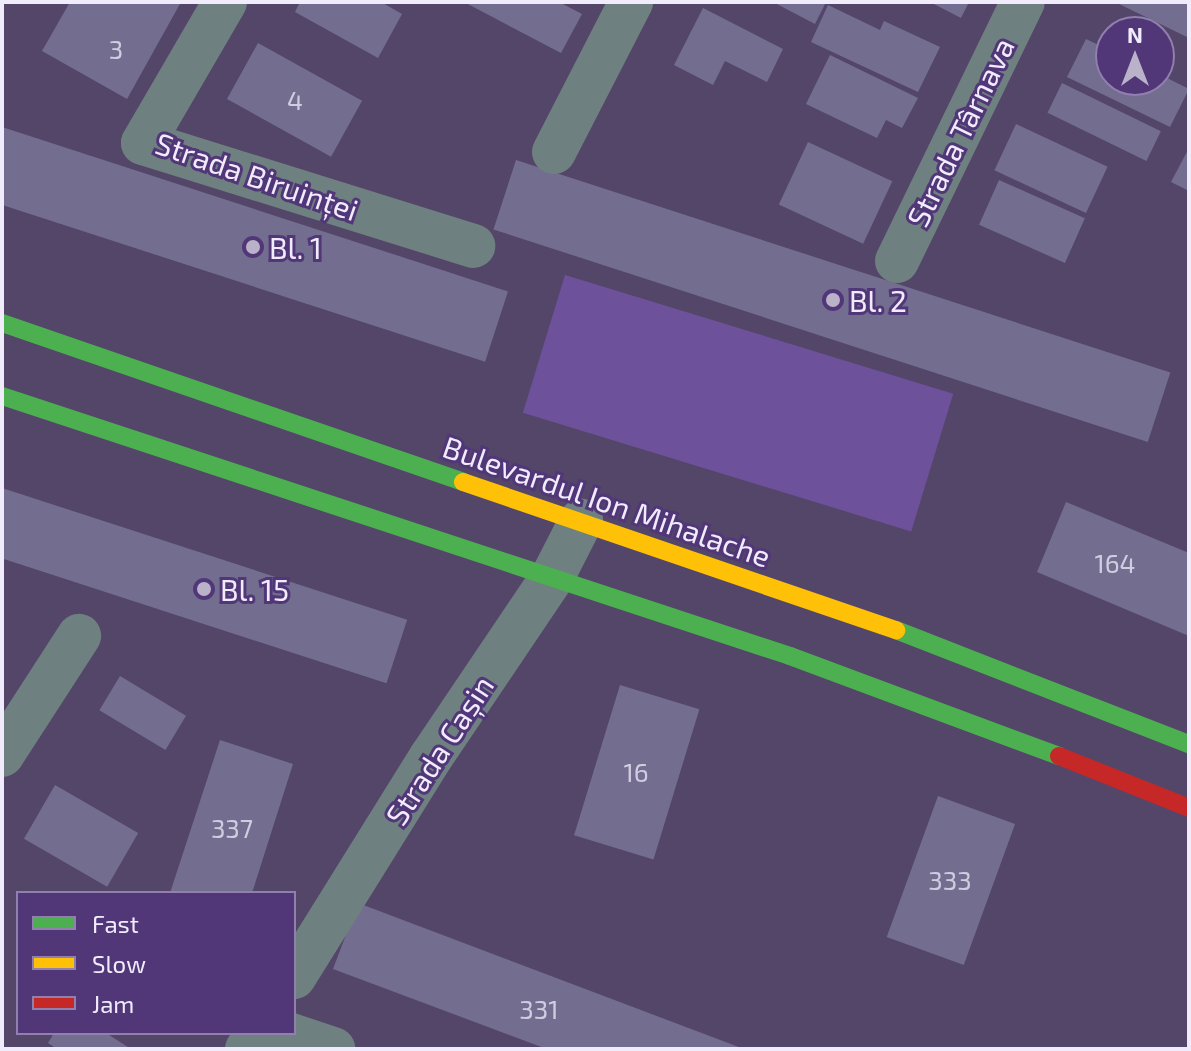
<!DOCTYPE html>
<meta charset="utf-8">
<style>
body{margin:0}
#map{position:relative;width:1191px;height:1051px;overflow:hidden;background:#544669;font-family:"Exo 2",sans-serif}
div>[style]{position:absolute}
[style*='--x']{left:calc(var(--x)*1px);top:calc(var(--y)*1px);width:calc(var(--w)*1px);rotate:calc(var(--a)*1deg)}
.green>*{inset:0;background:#6e519b;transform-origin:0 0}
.building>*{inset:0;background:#736e90;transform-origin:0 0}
.street>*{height:44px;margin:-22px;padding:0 22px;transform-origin:22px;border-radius:22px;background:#6f8081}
.fast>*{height:18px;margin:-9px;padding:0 9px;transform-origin:9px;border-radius:9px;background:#4caf50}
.slow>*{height:18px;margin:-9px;padding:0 9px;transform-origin:9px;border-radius:9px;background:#ffc107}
.jam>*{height:18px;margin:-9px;padding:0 9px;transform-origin:9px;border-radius:9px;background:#c62828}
.dots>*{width:22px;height:22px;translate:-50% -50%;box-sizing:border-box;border:4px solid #513778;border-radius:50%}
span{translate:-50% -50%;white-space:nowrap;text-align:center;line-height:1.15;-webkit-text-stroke:6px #513778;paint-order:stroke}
.number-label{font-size:26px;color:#d2cce1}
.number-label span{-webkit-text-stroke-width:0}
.street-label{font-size:30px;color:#f1ecfc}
.poi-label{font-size:30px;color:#f1ecfc}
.left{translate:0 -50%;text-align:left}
.frame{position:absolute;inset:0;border:4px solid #f1ecfc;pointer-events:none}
.legend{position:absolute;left:16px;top:891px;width:280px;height:144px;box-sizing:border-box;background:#513778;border:2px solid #917fad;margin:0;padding:10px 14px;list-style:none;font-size:24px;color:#f1ecfc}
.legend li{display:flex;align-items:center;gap:16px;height:40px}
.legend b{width:40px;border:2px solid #917fad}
.north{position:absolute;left:1095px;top:16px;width:80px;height:80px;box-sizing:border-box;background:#513778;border:2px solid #917fad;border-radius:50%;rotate:0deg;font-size:22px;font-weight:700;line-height:32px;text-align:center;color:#f1ecfc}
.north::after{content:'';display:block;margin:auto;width:28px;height:36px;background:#bab2c9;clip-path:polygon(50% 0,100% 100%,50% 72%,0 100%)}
</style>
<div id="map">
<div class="green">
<i style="left:565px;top:275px;width:406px;height:144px;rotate:17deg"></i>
</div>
<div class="building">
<i style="clip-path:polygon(70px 2px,181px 2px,127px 99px,42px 51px)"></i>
<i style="clip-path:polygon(300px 2px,381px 2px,402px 14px,378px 58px,295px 12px)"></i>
<i style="clip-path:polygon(464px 2px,559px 2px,582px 14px,561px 53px)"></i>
<i style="clip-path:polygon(773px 2px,826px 2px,815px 24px)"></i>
<i style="clip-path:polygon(930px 2px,969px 2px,961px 18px)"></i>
<i style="clip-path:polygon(1115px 2px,1189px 2px,1189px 38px)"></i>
<i style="clip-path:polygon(828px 5px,880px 30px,884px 21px,940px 47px,918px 92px,811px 42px)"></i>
<i style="clip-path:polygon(703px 8px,783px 49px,767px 82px,725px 61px,713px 85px,674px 65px)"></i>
<i style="clip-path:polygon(1086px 39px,1111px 51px,1111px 80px,1159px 80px,1159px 74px,1189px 89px,1170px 127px,1067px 77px)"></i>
<i style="left:258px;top:43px;width:119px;height:64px;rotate:29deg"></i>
<i style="clip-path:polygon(830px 55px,918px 98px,902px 128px,886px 120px,877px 138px,806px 104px)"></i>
<i style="left:1062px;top:83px;width:110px;height:33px;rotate:26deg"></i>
<i style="left:1016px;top:124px;width:101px;height:51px;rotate:25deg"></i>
<i style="left:2px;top:127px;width:532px;height:74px;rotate:18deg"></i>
<i style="left:808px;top:142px;width:93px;height:69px;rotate:25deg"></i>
<i style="clip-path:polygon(1189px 148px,1189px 191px,1171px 182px)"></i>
<i style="left:516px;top:160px;width:688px;height:73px;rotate:18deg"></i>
<i style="left:999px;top:180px;width:94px;height:49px;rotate:24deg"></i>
<i style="left:2px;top:488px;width:426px;height:67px;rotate:18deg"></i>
<i style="clip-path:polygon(1066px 502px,1189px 553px,1189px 636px,1037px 572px)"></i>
<i style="left:120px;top:676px;width:77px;height:40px;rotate:31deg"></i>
<i style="left:620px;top:685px;width:83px;height:157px;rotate:17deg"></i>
<i style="clip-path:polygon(220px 740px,293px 764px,252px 893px,170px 893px)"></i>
<i style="left:55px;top:785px;width:96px;height:62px;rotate:30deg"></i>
<i style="left:938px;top:796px;width:82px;height:150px;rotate:20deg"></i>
<i style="clip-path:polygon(358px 903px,744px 1049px,547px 1049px,333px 969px)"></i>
<i style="clip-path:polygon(54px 1033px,106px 1033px,131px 1049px,57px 1049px,48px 1043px)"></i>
</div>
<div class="street">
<i style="--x:225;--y:2;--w:163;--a:120.2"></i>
<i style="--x:143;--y:143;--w:346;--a:17.3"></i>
<i style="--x:554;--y:152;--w:169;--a:-62.8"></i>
<i style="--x:897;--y:261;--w:288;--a:-64.1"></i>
<i style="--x:2;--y:755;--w:142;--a:-57.1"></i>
<i style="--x:294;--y:977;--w:259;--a:-58.1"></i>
<i style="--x:431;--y:757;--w:218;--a:-56"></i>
<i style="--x:553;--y:576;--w:62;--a:-63"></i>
<i style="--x:285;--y:1033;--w:51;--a:18.4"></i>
<i style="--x:247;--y:1049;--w:19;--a:-55"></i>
</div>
<div class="fast">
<i style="--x:2;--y:323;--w:488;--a:19"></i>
<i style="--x:2;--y:396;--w:830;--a:18.26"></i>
<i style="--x:790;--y:656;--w:287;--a:20.4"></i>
<i style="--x:896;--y:630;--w:314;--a:21.3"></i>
</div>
<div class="slow">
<i style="--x:463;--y:482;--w:458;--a:18.9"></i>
</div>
<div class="jam">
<i style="--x:1059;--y:756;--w:140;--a:21.8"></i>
</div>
<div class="dots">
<i style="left:253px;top:247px;background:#bab2c9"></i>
<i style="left:833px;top:300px;background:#bab2c9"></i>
<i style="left:204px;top:589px;background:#bab2c9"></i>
</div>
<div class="number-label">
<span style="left:116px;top:49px">3</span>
<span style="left:295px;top:100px">4</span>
<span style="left:1115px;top:563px">164</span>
<span style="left:636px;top:772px">16</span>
<span style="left:232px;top:828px">337</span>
<span style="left:950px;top:880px">333</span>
<span style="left:539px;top:1009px">331</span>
</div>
<div class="street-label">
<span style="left:960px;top:132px;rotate:-64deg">Strada Târnava</span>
<span style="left:257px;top:176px;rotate:19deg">Strada Biruinței</span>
<span style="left:607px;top:501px;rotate:19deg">Bulevardul Ion Mihalache</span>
<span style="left:439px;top:750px;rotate:-57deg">Strada Cașin</span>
</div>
<div class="poi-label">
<span class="left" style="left:269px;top:247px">Bl. 1</span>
<span class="left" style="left:849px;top:300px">Bl. 2</span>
<span class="left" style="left:220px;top:589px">Bl. 15</span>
</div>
<div class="frame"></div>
<ul class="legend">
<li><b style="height:10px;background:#4caf50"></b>Fast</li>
<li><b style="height:10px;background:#ffc107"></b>Slow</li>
<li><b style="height:10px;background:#c62828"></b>Jam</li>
</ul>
<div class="north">N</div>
</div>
